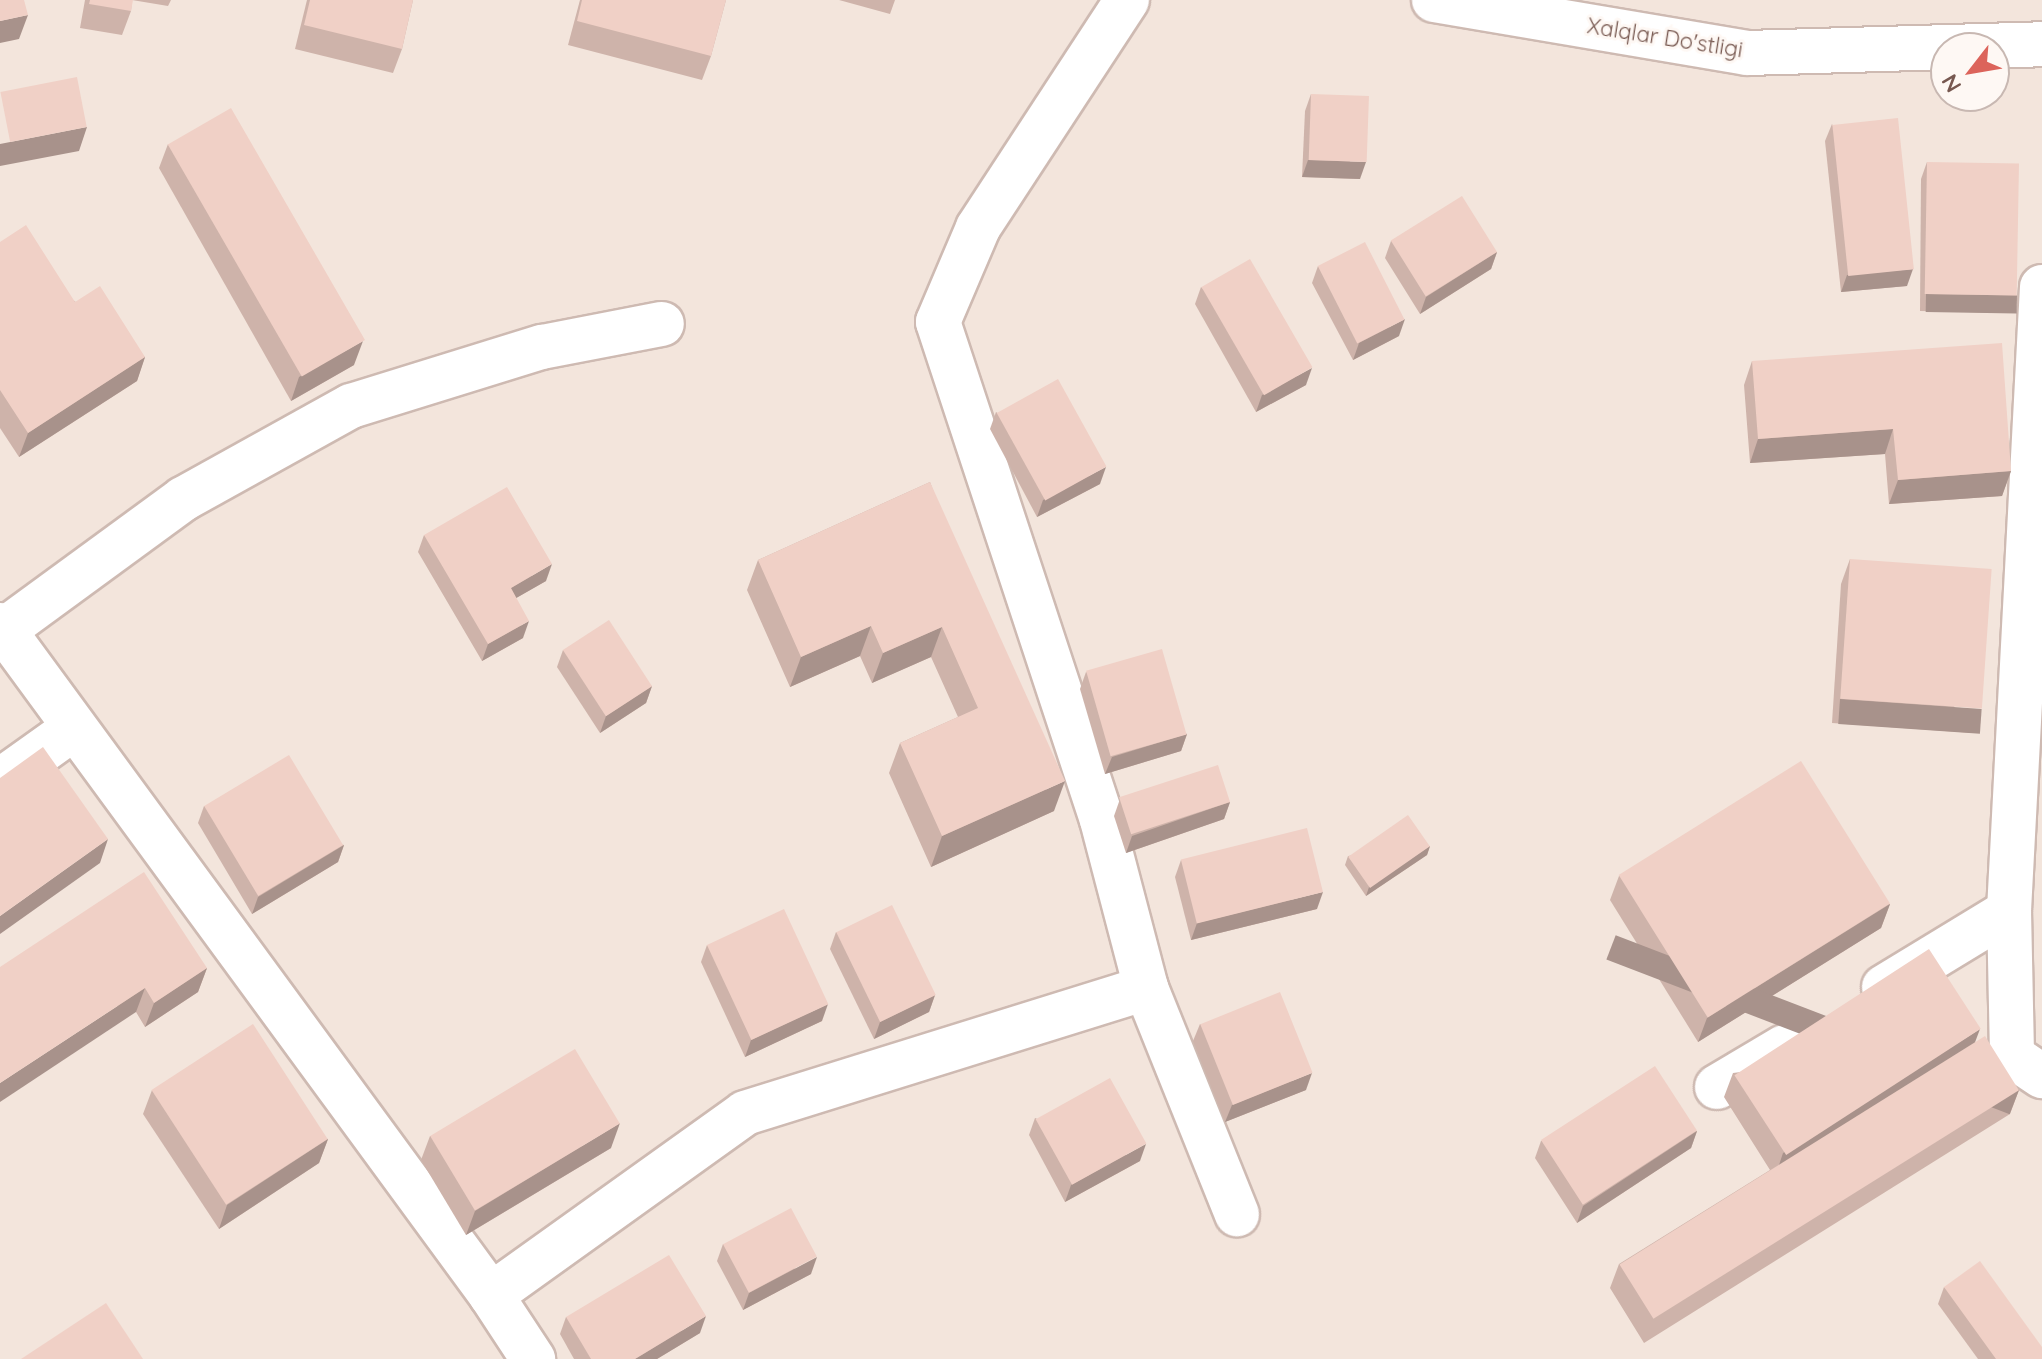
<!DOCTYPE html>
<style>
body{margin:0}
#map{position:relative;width:2042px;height:1359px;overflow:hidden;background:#fcf4ed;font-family:Quicksand,sans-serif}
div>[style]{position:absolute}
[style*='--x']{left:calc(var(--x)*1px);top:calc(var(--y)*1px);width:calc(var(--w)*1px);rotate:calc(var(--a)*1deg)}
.residential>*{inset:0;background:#f3e5dc}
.roads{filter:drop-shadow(2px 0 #cebab2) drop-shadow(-2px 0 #cebab2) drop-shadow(0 2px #cebab2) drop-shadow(0 -2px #cebab2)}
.minor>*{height:44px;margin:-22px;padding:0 22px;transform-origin:22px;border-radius:22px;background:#fff}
.wall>*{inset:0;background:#ceb3aa}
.shaded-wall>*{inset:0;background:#a8928b;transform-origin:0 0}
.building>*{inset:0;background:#f0d0c6;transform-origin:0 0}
span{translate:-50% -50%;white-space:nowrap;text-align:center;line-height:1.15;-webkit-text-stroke:6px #fef8f4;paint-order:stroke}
.street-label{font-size:22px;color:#775850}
.north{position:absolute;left:1930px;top:32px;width:80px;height:80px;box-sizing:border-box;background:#fef8f4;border:2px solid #c8b8b2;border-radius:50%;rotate:239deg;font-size:22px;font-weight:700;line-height:32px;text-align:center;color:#775850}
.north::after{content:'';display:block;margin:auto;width:28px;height:36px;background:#dc645b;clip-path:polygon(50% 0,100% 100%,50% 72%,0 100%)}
</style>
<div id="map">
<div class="residential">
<i style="clip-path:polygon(evenodd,0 0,2042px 0,2042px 1359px,0 1359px,0 0,1946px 48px,1994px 48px,1994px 96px,1946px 96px,1946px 48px)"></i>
</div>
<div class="roads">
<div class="minor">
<i style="--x:1127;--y:0;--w:272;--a:123.2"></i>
<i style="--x:978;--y:228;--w:102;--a:113.1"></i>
<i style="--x:938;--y:322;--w:524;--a:71.77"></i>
<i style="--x:1102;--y:820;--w:174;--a:75.3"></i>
<i style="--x:1146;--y:988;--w:244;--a:68.1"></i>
<i style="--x:1434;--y:0;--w:317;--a:9.6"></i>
<i style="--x:1747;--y:53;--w:295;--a:-1.7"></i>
<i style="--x:2042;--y:287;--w:625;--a:93.03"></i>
<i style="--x:2009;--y:911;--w:145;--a:88.8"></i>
<i style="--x:2012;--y:1056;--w:36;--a:34"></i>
<i style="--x:0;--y:625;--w:831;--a:53.76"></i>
<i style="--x:491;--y:1295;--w:77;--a:56.7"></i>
<i style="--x:0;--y:633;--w:227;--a:-36.2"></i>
<i style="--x:183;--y:499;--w:192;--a:-29"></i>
<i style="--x:351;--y:406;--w:200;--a:-17.2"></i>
<i style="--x:542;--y:347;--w:122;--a:-10.9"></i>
<i style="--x:0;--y:781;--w:91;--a:-35.6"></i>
<i style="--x:1884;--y:987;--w:146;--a:-31.3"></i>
<i style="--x:1717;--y:1087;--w:78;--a:-30.8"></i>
<i style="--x:491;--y:1295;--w:312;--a:-35.6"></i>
<i style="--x:745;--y:1113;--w:420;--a:-17.3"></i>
</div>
</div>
<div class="wall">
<i style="clip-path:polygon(85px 0,171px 0,168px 6px,132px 0,131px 11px,122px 35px,80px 28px)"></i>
<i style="clip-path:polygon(307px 0,413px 0,402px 49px,393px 73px,295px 49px)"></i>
<i style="clip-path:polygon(580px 0,726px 0,711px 56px,702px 80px,568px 45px)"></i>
<i style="clip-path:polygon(839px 0,895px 0,890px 14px)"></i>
<i style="clip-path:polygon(1311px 94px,1360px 179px,1302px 177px,1305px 111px)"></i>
<i style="clip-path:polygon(1832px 124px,1907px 286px,1841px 292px,1825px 141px)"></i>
<i style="clip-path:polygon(168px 144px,354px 365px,291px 401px,159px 168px)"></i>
<i style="clip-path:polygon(1927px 162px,2017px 296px,2011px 313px,1920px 311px,1921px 179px)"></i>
<i style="clip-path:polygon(1391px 241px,1497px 252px,1491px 269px,1420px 314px,1385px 258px)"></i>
<i style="clip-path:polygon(0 242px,145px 357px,137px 381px,19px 457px,0 428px)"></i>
<i style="clip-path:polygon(1318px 266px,1399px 336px,1353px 360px,1312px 283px)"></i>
<i style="clip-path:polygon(1201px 287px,1306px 385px,1256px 412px,1195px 304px)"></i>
<i style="clip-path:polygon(1752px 361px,2011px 471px,2002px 496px,1889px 504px,1885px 454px,1750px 463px,1744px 385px)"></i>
<i style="clip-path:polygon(996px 412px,1100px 484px,1037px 517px,990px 429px)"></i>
<i style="clip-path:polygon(930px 482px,1054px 811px,931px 867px,889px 773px,900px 743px,958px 717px,931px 657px,872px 683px,860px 656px,790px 687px,747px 590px,758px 560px)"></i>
<i style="clip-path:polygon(424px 535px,546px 581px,516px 598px,523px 638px,482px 661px,418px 552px)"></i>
<i style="clip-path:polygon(1850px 559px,1973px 733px,1832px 723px,1841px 584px)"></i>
<i style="clip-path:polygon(563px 650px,652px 686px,646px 703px,600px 733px,557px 667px)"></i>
<i style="clip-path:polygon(1086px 672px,1187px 734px,1181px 751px,1105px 774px,1080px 689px)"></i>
<i style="clip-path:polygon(1120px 799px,1230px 802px,1224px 819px,1126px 853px,1114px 816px)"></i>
<i style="clip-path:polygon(204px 806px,344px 845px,338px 862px,252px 914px,198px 823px)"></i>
<i style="clip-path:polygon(1430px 846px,1427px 855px,1366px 896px,1345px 865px,1348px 856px)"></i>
<i style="clip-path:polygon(1181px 860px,1317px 909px,1191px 940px,1175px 877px)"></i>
<i style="clip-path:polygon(1619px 876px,1890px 904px,1881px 928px,1698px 1042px,1610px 900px)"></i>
<i style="clip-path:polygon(836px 932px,935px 995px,929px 1012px,874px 1039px,830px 949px)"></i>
<i style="clip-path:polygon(707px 945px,822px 1021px,745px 1057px,701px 962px)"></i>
<i style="clip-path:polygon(0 967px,207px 968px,198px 992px,145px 1027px,136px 1012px)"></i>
<i style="clip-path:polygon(1200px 1024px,1306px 1090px,1225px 1122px,1193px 1041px)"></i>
<i style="clip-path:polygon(1975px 1042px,2019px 1090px,2010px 1114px,1644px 1343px,1610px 1288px,1619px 1264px,1770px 1170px,1724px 1097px,1733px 1073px)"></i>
<i style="clip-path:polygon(152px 1090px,328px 1139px,319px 1163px,219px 1229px,143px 1114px)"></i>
<i style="clip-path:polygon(1035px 1118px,1140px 1161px,1065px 1202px,1029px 1135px)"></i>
<i style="clip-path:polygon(1697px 1131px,1691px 1148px,1577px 1223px,1535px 1158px,1541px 1141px)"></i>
<i style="clip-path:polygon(430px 1136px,611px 1148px,466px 1235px,421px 1160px)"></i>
<i style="clip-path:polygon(723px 1244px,811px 1274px,743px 1310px,717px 1261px)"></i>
<i style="clip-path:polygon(1944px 1287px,2042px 1359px,1978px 1359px,1938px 1304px)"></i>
<i style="clip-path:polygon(566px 1317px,700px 1333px,657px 1359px,574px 1359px,560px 1334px)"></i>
</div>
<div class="shaded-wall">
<i style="clip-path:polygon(28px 15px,19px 39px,0 43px,0 21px)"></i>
<i style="clip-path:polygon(87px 127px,79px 151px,0 166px,0 144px)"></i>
<i style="clip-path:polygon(1308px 160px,1366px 162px,1360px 179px,1302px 177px)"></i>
<i style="clip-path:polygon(1497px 252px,1491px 269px,1420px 314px,1426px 297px)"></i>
<i style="clip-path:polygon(1913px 269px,1907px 286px,1841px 292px,1847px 275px)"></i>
<i style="left:1926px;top:294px;width:91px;height:18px;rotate:1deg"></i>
<i style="clip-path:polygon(1405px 319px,1399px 336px,1353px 360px,1359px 343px)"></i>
<i style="clip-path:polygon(363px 341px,354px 365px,291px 401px,299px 377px)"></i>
<i style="clip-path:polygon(145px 357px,137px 381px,19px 457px,28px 433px)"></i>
<i style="clip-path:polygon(1312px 368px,1306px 385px,1256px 412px,1262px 395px)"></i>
<i style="clip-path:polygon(1893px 429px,1885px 454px,1750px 463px,1758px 439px)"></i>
<i style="clip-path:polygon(1106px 467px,1100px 484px,1037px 517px,1043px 500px)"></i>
<i style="clip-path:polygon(2011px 471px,2002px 496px,1889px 504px,1898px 480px)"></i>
<i style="clip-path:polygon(552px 564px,546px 581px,504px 605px,511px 588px)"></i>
<i style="clip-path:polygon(529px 621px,523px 638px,482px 661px,488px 644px)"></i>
<i style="clip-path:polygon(871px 626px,860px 656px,790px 687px,801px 657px)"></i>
<i style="clip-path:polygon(942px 627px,931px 657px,872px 683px,883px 653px)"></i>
<i style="clip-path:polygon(652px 686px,646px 703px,600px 733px,606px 716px)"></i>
<i style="left:1840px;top:699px;width:142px;height:25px;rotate:4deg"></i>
<i style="clip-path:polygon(1187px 734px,1181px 751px,1105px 774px,1112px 757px)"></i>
<i style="clip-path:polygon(1065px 781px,1054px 811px,931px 867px,942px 836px)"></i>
<i style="clip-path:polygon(1230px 802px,1224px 819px,1126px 853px,1132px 836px)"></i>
<i style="clip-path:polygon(108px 839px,100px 863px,0 934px,0 916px)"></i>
<i style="clip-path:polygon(344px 845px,338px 862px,252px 914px,258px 897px)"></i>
<i style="clip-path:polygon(1430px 846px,1427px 855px,1366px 896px,1369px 887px)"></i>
<i style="clip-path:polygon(1323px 892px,1317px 909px,1191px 940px,1197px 923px)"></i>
<i style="clip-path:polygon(1890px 904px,1881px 928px,1698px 1042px,1707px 1018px)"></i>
<i style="clip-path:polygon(207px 968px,198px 992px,145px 1027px,154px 1003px)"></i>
<i style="clip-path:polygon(145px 988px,136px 1012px,0 1102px,0 1083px)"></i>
<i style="clip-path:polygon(935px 995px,929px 1012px,874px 1039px,880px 1022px)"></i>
<i style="clip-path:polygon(828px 1004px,822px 1021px,745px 1057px,751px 1040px)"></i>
<i style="clip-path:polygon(1980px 1029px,1971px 1053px,1775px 1177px,1783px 1153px)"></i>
<i style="clip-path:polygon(1312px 1073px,1306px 1090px,1225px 1122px,1232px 1105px)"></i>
<i style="left:2019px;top:1090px;width:26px;height:432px;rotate:111deg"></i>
<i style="clip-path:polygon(620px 1123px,611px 1148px,466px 1235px,475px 1211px)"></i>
<i style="clip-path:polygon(1697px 1131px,1691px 1148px,1577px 1223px,1583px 1206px)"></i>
<i style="clip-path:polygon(328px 1139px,319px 1163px,219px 1229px,227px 1205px)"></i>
<i style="clip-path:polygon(1146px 1144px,1140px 1161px,1065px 1202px,1071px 1185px)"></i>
<i style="clip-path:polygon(817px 1257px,811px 1274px,743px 1310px,749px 1293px)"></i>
<i style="clip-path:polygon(706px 1316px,700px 1333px,657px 1359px,635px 1359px)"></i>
</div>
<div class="building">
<i style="clip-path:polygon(0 0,24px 0,28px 15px,0 21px)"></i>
<i style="clip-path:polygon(90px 0,133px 0,131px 11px,89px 4px)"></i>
<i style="clip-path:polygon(310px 0,413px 0,402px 49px,304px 25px)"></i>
<i style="clip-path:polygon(582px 0,726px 0,711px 56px,577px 21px)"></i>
<i style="left:77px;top:77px;width:51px;height:78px;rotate:79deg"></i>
<i style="left:1311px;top:94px;width:58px;height:66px;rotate:2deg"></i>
<i style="left:231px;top:108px;width:268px;height:73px;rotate:60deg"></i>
<i style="left:1898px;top:118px;width:152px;height:66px;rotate:84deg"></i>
<i style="left:1927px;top:162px;width:92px;height:132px;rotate:1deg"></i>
<i style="left:1462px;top:196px;width:66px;height:84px;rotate:58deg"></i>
<i style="clip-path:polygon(26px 225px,75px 302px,100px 286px,145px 357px,28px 433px,0 390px,0 242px)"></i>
<i style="left:1365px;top:242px;width:87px;height:53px;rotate:63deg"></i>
<i style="left:1250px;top:259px;width:125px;height:56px;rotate:60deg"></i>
<i style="clip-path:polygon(2002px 343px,2011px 471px,1898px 480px,1893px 429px,1758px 439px,1752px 361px)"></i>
<i style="left:1058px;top:379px;width:100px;height:70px;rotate:61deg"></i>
<i style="clip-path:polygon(930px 482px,1065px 781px,942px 836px,900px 743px,978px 708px,942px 627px,883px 653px,871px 626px,801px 657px,758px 560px)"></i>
<i style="clip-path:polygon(507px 487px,552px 564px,511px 588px,529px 621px,488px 644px,424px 535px)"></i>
<i style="left:1850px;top:559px;width:142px;height:140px;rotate:4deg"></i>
<i style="left:609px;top:620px;width:79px;height:55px;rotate:57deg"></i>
<i style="left:1162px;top:649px;width:89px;height:79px;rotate:74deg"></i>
<i style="clip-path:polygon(43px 747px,108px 839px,0 916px,0 778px)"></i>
<i style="left:289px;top:755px;width:105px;height:99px;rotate:59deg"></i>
<i style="left:1801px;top:761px;width:168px;height:215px;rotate:58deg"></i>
<i style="left:1218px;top:765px;width:39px;height:104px;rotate:72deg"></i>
<i style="left:1408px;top:815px;width:38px;height:73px;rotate:55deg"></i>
<i style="left:1307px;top:828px;width:66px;height:130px;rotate:76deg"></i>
<i style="clip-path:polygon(144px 872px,207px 968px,154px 1003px,145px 988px,0 1083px,0 967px)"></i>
<i style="left:892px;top:905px;width:100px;height:62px;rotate:64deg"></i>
<i style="left:784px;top:909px;width:105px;height:85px;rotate:65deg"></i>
<i style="left:1929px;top:949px;width:95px;height:232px;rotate:57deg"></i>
<i style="left:1280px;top:992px;width:87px;height:86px;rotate:68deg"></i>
<i style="left:253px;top:1024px;width:137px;height:121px;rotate:57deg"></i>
<i style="left:1985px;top:1036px;width:64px;height:431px;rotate:58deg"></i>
<i style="left:575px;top:1049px;width:87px;height:169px;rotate:59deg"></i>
<i style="left:1655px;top:1066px;width:77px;height:136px;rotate:57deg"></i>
<i style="left:1110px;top:1078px;width:75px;height:85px;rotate:61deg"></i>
<i style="left:791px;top:1208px;width:55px;height:77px;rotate:62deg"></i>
<i style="clip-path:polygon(669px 1255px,706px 1316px,635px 1359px,591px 1359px,566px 1317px)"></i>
<i style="clip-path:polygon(1980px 1261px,2042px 1347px,2042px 1359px,1996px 1359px,1944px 1287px)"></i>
<i style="clip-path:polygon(106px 1303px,143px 1359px,21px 1359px)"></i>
</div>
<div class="street-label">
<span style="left:1665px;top:38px;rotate:9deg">Xalqlar Do'stligi</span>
</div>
<div class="north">N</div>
</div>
